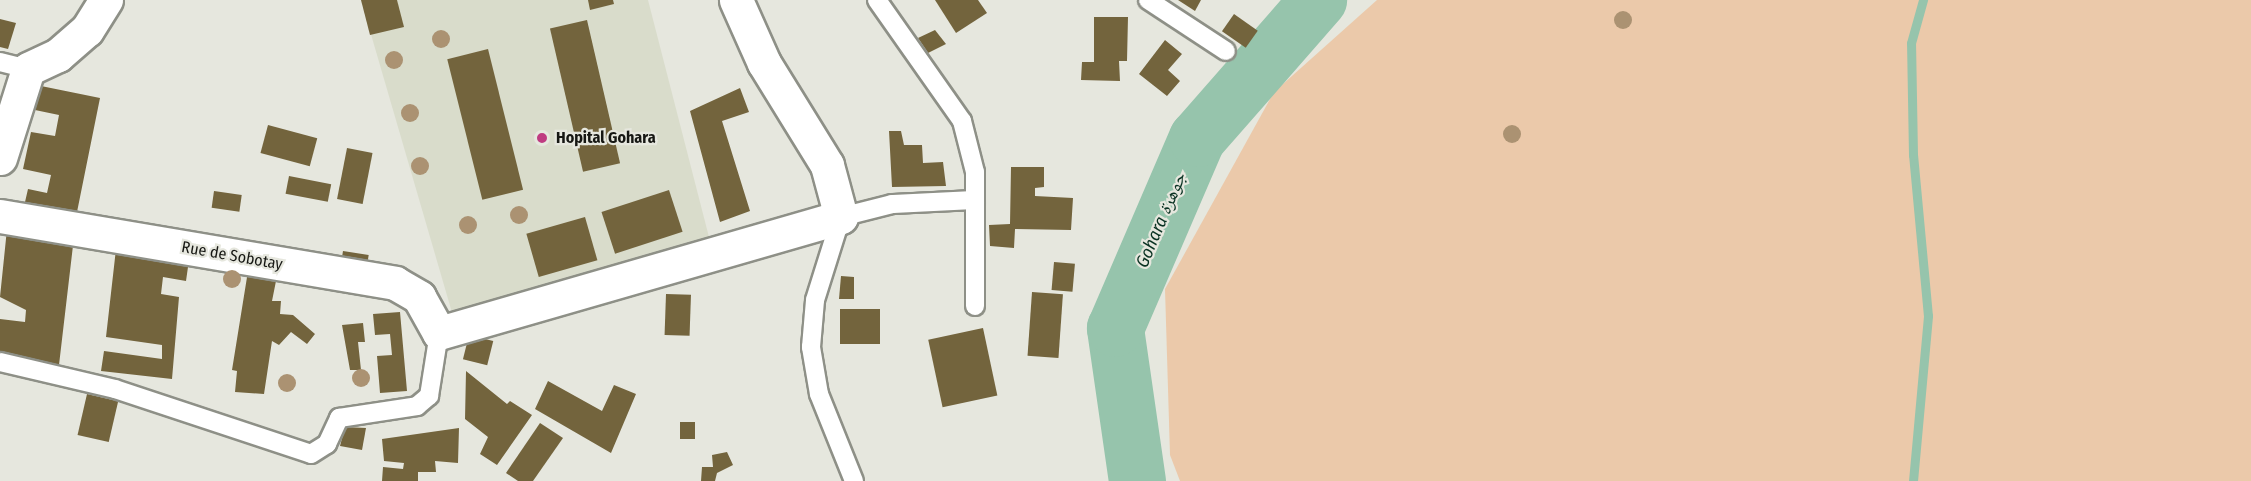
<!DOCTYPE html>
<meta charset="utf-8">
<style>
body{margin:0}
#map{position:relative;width:2251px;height:481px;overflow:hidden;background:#e6e7de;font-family:"Fira Sans Condensed","Noto Naskh Arabic",sans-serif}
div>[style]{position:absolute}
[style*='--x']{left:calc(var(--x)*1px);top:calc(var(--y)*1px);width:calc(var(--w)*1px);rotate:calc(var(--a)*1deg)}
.built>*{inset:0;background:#d9dccb}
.green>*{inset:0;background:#ebc9aa}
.stream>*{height:9px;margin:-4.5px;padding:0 4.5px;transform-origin:4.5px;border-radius:4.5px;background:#96c4ac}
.river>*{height:57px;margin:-28.5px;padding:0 28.5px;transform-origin:28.5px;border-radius:28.5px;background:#96c4ac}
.building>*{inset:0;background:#73643d;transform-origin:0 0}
.roads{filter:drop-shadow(2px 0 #8e9087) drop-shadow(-2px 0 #8e9087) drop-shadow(0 2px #8e9087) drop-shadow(0 -2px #8e9087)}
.service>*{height:18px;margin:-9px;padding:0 9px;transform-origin:9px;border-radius:9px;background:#fff}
.minor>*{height:33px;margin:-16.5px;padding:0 16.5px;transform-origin:16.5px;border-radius:16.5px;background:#fff}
.trees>*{width:18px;height:18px;margin:-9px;border-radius:50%;background:#ab9272}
.dots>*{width:16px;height:16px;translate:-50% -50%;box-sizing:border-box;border:3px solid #e6e7de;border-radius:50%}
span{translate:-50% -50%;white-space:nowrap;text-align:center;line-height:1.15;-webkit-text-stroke:4.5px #e6e7de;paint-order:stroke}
.poi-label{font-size:16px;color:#161713;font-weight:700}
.left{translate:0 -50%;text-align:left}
.street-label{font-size:16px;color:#161713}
.water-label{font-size:18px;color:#093222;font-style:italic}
</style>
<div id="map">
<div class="built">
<i style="clip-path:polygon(361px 0,648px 0,710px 241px,453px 316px)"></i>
</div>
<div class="green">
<i style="clip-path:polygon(1377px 0,2251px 0,2251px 481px,1180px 481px,1170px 455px,1165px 289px,1274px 92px)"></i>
</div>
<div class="stream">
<i style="--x:1913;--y:481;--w:166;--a:-84.8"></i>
<i style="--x:1928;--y:316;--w:162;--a:-95.3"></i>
<i style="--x:1913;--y:155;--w:112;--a:-91"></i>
<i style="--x:1911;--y:43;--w:45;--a:-74.4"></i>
</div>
<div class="river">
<i style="--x:1137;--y:481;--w:155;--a:-98.2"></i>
<i style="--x:1115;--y:328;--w:207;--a:-66.7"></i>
<i style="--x:1197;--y:138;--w:184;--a:-48.8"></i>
</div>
<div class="building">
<i style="clip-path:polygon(361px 0,397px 0,404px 27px,370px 35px)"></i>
<i style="clip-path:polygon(588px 0,613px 0,614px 4px,590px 10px)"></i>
<i style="clip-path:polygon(935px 0,978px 0,987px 13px,956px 33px)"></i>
<i style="clip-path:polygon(1178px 0,1201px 0,1195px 11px)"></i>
<i style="left:1234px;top:14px;width:29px;height:21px;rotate:35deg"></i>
<i style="clip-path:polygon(1094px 17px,1128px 17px,1127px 61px,1119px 61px,1120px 81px,1081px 80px,1082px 62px,1094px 62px)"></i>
<i style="clip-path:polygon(0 19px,16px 23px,8px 49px,0 47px)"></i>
<i style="left:587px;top:20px;width:147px;height:38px;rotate:77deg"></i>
<i style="clip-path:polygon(935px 30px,946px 44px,928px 53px,918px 38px)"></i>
<i style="clip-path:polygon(1165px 40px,1182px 54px,1168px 70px,1180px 81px,1167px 96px,1139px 74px)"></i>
<i style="left:488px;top:49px;width:145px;height:42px;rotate:76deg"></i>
<i style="clip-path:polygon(41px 86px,100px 98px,77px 212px,25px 202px,28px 189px,47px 193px,51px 175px,23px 169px,31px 132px,55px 136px,59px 115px,35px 110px)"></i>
<i style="clip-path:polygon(740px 88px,749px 112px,722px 121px,750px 211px,720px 222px,690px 111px)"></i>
<i style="left:268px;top:125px;width:51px;height:29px;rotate:15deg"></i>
<i style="clip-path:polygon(889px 131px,901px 131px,904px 145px,922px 145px,923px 163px,943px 162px,946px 186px,892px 187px)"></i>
<i style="left:347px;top:148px;width:26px;height:52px;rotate:11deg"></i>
<i style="clip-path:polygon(1011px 167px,1044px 167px,1044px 187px,1035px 188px,1035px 196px,1073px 198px,1071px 230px,1015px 229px,1014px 248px,990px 246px,989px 225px,1010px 224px)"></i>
<i style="left:289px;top:176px;width:43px;height:18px;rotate:11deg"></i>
<i style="left:669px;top:190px;width:44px;height:71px;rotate:72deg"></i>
<i style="left:214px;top:191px;width:28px;height:17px;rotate:8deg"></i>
<i style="left:585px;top:217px;width:45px;height:61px;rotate:74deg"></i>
<i style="clip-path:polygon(7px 229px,74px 237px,59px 365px,0 358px,0 319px,25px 322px,26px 310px,0 297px)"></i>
<i style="clip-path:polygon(116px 249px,189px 260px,186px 281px,163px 277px,161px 294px,179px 297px,172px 379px,101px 371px,104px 351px,162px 359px,162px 345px,106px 337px)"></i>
<i style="left:343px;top:251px;width:26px;height:19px;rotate:9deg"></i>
<i style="left:1054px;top:262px;width:21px;height:28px;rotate:5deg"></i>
<i style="clip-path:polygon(248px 271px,277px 276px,272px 301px,281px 301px,280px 314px,293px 315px,315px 334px,307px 344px,291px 332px,279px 345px,272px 341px,264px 394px,235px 392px,237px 371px,232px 370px)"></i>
<i style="clip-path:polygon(841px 276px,854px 277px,854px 299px,839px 299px)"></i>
<i style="left:1032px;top:292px;width:31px;height:64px;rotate:4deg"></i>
<i style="left:666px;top:294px;width:25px;height:41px;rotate:2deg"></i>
<i style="left:840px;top:309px;width:40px;height:35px"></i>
<i style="clip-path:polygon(400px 312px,407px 391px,380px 393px,377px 356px,392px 355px,390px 334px,375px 335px,373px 314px)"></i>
<i style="clip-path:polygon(363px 323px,365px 342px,358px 342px,361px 370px,350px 370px,342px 325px)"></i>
<i style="left:983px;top:328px;width:69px;height:56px;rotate:78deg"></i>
<i style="left:469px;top:335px;width:25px;height:25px;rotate:14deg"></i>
<i style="clip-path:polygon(466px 371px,507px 404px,510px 401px,532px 415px,497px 465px,480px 454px,488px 437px,465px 419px)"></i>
<i style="clip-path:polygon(548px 381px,602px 411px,614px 385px,636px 394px,611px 453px,535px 409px)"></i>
<i style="left:87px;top:394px;width:32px;height:42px;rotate:13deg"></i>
<i style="left:680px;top:422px;width:15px;height:17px"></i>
<i style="clip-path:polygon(540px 423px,563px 438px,533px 481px,518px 481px,506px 473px)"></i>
<i style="clip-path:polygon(345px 427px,366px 428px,362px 450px,340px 446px)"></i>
<i style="clip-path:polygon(459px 428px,458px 463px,435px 461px,436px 472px,418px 472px,418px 481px,382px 481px,383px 467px,403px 469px,404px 463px,384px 461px,382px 439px)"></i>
<i style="clip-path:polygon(727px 452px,733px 465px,717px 473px,715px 481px,701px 481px,702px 467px,713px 467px,712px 455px)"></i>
</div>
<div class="roads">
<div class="service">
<i style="--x:877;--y:0;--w:148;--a:54.9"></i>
<i style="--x:962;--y:121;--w:53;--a:75.7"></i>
<i style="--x:975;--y:172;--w:134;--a:90"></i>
<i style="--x:1148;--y:0;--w:93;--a:33.2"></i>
<i style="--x:0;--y:62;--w:29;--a:14"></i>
<i style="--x:0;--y:362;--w:118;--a:13.2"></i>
<i style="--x:115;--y:389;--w:206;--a:18.3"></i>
<i style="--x:311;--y:454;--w:19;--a:-32"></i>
<i style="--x:327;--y:444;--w:29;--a:-65"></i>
<i style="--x:339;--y:418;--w:79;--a:-8.7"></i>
<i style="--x:417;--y:406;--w:16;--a:-40"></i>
<i style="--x:429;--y:396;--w:64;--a:-81"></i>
<i style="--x:854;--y:481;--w:94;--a:-111.9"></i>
<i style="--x:819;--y:394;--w:48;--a:-99.7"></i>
<i style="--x:811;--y:347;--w:47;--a:-85.1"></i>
<i style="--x:815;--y:300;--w:87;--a:-72.6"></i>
<i style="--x:841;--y:217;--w:53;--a:-14.3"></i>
<i style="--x:892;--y:204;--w:83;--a:-2.8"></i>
</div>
<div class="minor">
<i style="--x:0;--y:158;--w:93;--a:-72.5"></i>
<i style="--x:28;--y:69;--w:33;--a:-25"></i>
<i style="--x:58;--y:55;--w:38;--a:-41"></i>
<i style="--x:87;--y:30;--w:36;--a:-58"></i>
<i style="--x:0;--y:216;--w:401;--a:9.6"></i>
<i style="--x:395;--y:283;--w:28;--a:30"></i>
<i style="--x:419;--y:297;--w:41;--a:60.9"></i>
<i style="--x:439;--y:333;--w:418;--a:-16.1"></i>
<i style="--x:841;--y:217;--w:54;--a:-105.1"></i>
<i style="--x:827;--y:165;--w:120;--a:-121.7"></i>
<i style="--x:764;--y:63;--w:69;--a:-114"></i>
</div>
</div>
<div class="trees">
<i style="left:1623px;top:20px"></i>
<i style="left:441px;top:39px"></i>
<i style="left:394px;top:60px"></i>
<i style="left:410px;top:113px"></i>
<i style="left:1512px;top:134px"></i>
<i style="left:420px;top:166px"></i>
<i style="left:519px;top:215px"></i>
<i style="left:468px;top:225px"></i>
<i style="left:232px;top:279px"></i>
<i style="left:361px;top:378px"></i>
<i style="left:287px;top:383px"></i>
</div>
<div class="dots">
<i style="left:542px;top:138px;background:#bf3b81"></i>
</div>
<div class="poi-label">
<span class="left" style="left:556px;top:138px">Hopital Gohara</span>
</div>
<div class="street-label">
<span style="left:232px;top:256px;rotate:10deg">Rue de Sobotay</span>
</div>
<div class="water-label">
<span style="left:1161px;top:220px;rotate:-67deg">Gohara جوهرة</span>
</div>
</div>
